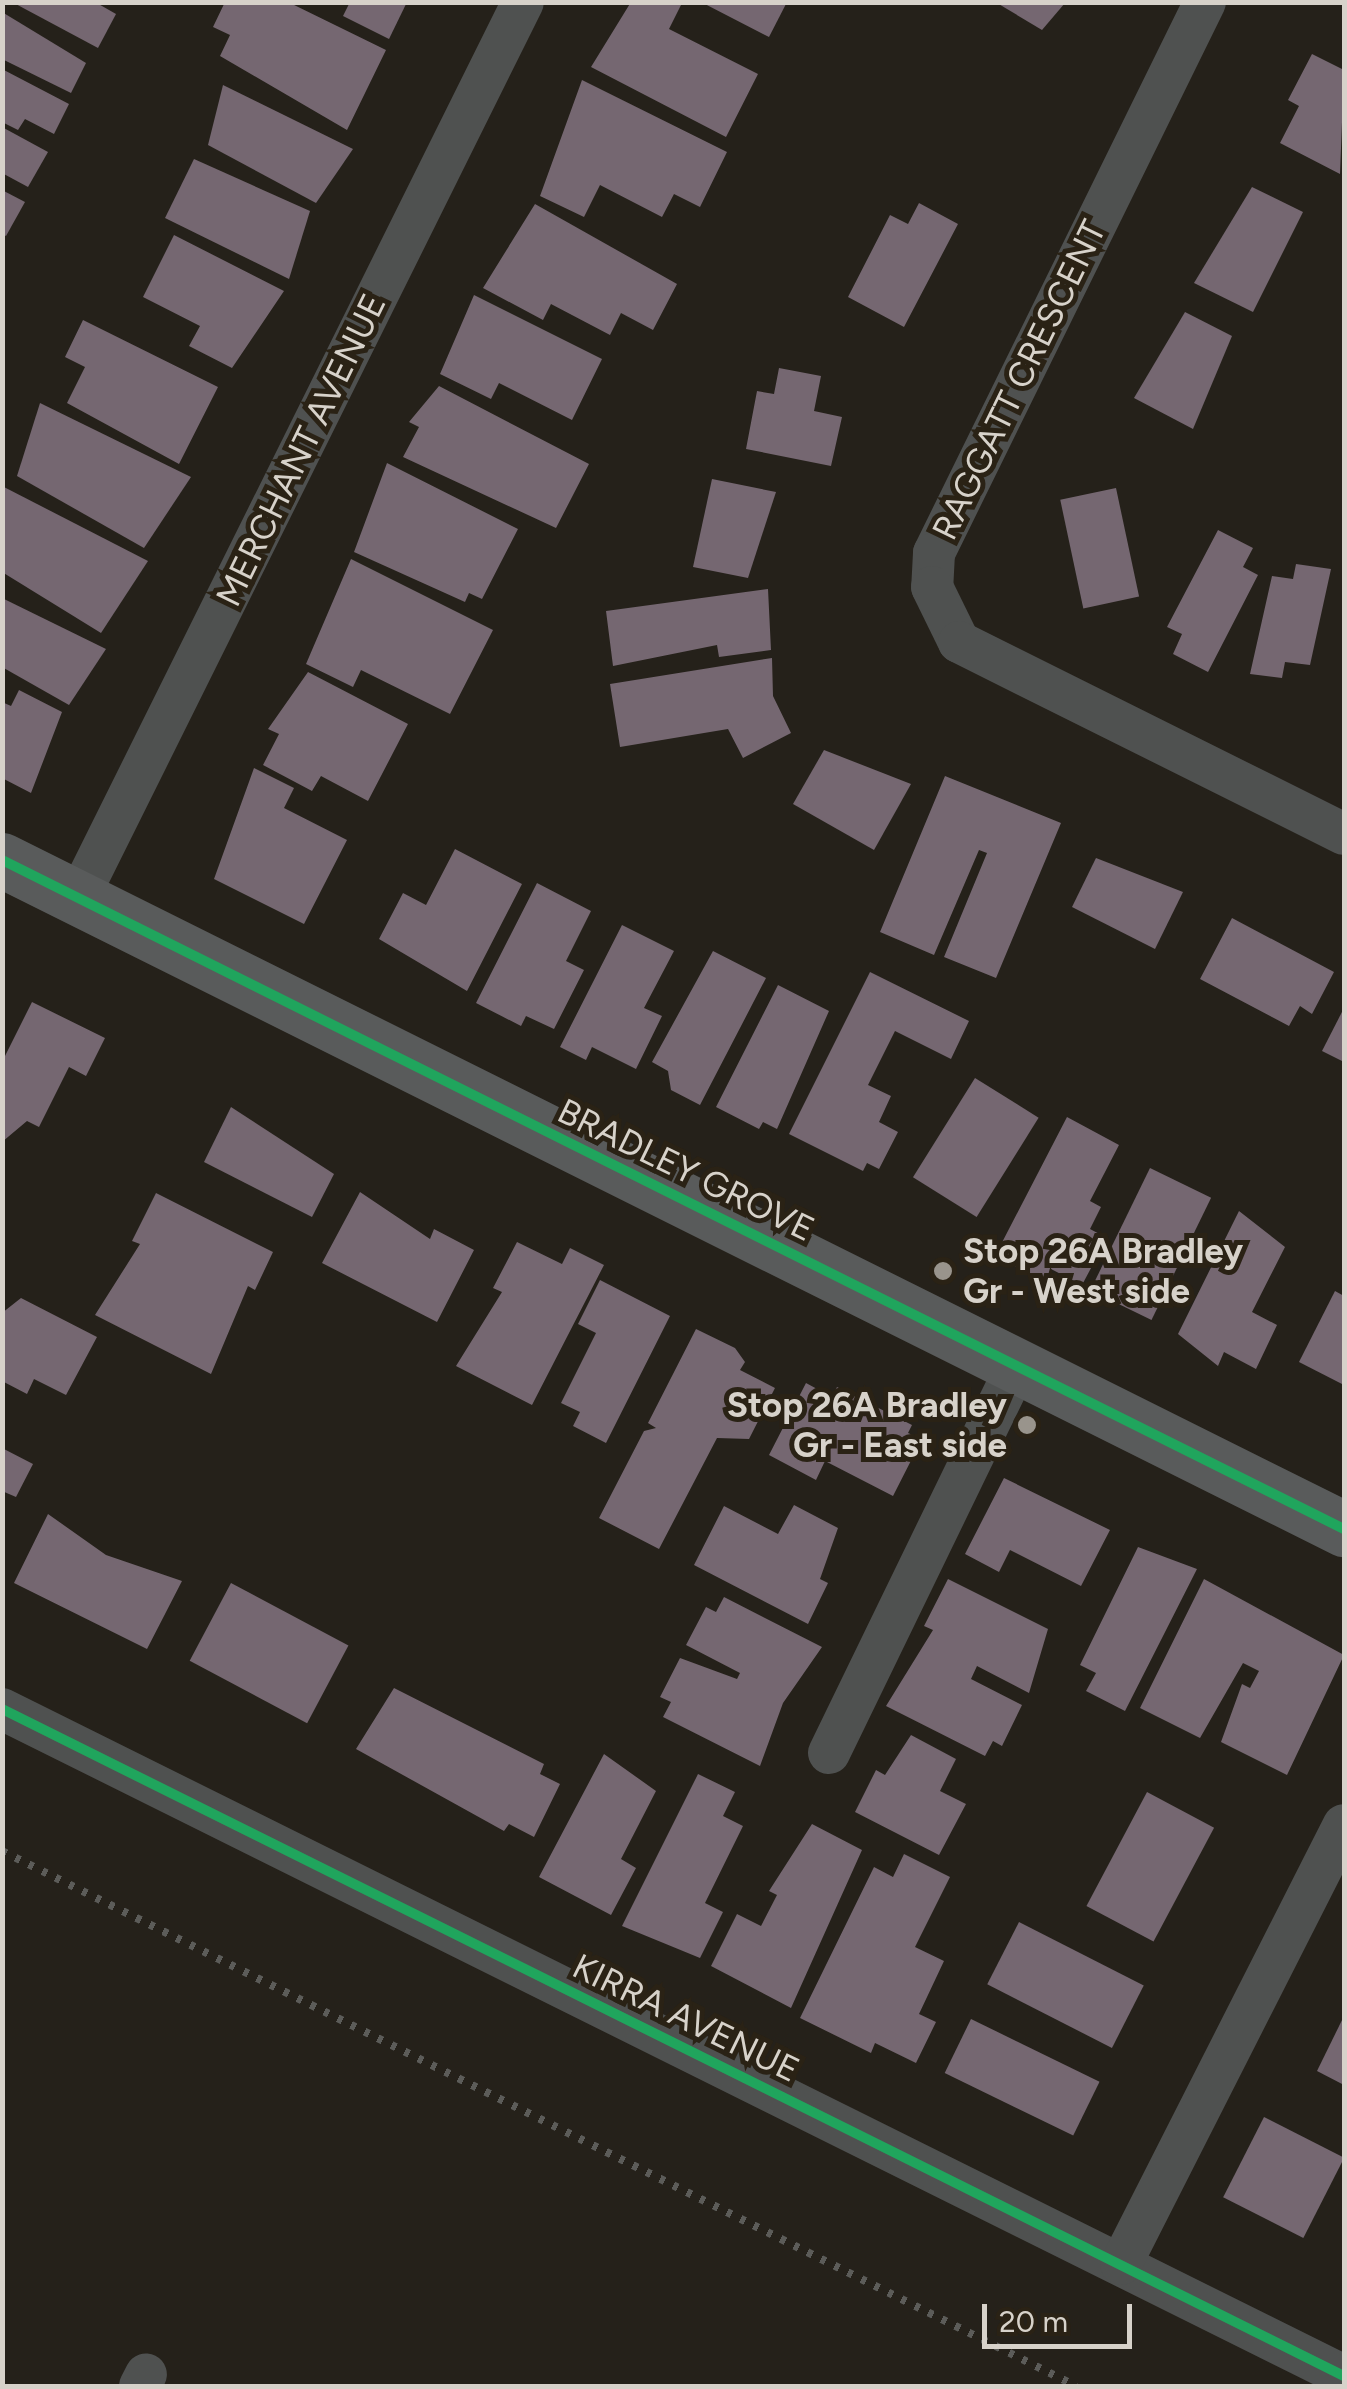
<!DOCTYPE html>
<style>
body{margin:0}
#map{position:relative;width:1347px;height:2389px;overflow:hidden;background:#25211a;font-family:Figtree,sans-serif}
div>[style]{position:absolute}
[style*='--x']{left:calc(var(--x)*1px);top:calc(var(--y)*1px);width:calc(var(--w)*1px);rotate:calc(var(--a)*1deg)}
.building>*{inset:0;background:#756771;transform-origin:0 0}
.street>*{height:42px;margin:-21px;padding:0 21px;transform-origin:21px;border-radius:21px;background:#4f5150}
.secondary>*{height:55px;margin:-27.5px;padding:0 27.5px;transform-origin:27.5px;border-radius:27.5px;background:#595b5b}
.rail>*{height:8px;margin-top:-4px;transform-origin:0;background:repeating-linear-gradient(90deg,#5c5c59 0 5px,transparent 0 15px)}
.cycleway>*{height:10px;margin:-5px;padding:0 5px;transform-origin:5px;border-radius:5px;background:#20a55d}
.dots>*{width:28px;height:28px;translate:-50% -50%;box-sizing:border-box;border:5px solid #2a2215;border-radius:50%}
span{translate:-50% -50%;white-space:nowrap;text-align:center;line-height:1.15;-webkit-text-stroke:10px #2a2215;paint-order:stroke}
.street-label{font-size:35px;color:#d7d2ca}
.poi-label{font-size:35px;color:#d7d2ca;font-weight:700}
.left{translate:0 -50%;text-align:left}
.right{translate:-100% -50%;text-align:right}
.frame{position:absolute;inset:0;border:5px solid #d7d2ca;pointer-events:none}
.scale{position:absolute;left:982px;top:2304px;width:150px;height:45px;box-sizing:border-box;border:5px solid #d7d2ca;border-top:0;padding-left:12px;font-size:30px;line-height:35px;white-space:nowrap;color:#d7d2ca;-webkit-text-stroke:8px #2a2215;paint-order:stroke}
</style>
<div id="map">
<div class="building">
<i style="clip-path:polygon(12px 2px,95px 2px,116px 14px,98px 48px)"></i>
<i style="clip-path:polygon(225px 2px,288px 2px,386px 50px,347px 130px,220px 56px,230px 35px,213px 27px)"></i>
<i style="clip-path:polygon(350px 2px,407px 2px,389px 39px,343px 16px)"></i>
<i style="clip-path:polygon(631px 2px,681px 5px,669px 29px,758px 74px,726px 137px,591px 67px)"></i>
<i style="clip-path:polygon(701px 2px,787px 2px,769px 37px)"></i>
<i style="clip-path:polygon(997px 3px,1065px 3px,1042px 30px)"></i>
<i style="clip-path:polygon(2px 12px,86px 63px,71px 93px,2px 59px)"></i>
<i style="clip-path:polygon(1312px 54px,1344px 70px,1340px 174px,1280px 143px,1299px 106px,1288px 100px)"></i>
<i style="clip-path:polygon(2px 69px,69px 104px,54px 134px,25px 119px,18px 130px,2px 122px)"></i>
<i style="clip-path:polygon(582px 80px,727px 152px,700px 207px,674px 194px,662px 217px,600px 185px,584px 217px,540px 196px)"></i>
<i style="clip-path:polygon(223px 85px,353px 149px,316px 203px,208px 145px)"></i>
<i style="clip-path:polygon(2px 127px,48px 152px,28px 187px,2px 173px)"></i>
<i style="clip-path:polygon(194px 159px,310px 211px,289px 279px,165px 218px)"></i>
<i style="clip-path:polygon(1252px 187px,1303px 212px,1253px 312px,1194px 283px)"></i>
<i style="clip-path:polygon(2px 190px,25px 202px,6px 236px,2px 234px)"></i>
<i style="clip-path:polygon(919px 203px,958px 224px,904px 327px,848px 297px,890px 215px,908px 224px)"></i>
<i style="clip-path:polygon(535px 204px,677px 284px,653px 330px,621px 313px,610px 335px,551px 304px,543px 320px,483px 288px)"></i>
<i style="clip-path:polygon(174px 235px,284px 291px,232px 368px,189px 346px,200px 326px,143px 297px)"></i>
<i style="clip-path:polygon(474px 295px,602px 359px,572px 420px,499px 383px,491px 399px,440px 374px)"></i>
<i style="clip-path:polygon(1185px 312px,1232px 336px,1193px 429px,1134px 398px)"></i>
<i style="clip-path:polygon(83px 320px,218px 387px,179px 464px,67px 403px,85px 367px,65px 357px)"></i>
<i style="clip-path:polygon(779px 368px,821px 376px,814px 411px,842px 417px,831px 466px,746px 449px,757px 391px,774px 394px)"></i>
<i style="clip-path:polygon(439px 386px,589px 464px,556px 528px,403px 457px,419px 427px,409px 422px)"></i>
<i style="clip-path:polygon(40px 403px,191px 477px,144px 548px,17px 476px)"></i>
<i style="clip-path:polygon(387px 463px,518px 529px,482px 599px,469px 593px,465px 602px,354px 552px)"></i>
<i style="clip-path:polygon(712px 479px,776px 492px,748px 578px,693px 567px)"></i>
<i style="clip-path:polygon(2px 486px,148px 561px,101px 633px,2px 572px)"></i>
<i style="left:1116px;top:488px;width:111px;height:57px;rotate:78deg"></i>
<i style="clip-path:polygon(1218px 530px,1253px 548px,1243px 567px,1258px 575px,1208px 672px,1173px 654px,1182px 634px,1167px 627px)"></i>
<i style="clip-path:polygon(351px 559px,493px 630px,450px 714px,361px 670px,353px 687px,306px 664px)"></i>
<i style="clip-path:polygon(1296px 564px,1331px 569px,1310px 665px,1285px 662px,1282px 678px,1250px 674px,1272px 576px,1293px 579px)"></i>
<i style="clip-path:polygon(768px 589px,771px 650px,719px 657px,717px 645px,613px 666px,606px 611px)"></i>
<i style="clip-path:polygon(2px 598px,106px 649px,69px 705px,2px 667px)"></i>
<i style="clip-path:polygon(772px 658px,773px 696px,791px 733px,743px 758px,728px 729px,620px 747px,610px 684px)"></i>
<i style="clip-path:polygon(308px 672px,408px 724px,368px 801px,321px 776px,312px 791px,263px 765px,279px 734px,268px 729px)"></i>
<i style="clip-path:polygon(19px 690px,62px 712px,31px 793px,2px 778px,2px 702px,11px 706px)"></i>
<i style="clip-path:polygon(824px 750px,911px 784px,874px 850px,793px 804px)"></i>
<i style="clip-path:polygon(254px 768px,294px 788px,284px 808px,347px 840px,304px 924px,214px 879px)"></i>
<i style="clip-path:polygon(945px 776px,1061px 823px,996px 978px,944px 957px,987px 853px,979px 850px,934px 955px,880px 932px)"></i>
<i style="clip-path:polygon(455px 849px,522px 884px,467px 991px,379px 939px,403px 893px,426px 905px)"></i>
<i style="clip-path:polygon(1096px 858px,1183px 892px,1155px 949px,1072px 907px)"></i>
<i style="clip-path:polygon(537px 883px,591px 911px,566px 961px,584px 970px,554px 1029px,526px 1016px,521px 1026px,476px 1003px)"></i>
<i style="clip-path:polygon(1232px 918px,1334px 972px,1312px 1014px,1300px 1006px,1289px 1026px,1200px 979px)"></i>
<i style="clip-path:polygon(622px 925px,674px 951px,644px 1008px,662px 1016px,636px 1069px,592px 1047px,586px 1060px,560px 1047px)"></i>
<i style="clip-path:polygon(713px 951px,766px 978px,700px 1105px,671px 1090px,668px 1071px,652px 1062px)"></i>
<i style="clip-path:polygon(870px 972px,969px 1021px,951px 1059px,895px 1031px,868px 1085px,891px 1096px,879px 1122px,898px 1132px,879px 1169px,867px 1163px,863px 1171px,789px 1134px)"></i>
<i style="clip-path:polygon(778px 985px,829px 1011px,777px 1129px,763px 1122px,759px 1129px,716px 1107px)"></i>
<i style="clip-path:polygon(32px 1002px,105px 1038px,86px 1076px,69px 1067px,39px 1127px,27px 1121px,2px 1142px,2px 1062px)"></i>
<i style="clip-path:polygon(1344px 1008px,1344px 1062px,1322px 1051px)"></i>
<i style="left:975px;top:1078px;width:75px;height:117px;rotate:32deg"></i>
<i style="clip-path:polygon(231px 1107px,334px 1174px,312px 1217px,204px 1162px)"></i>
<i style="clip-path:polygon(1067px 1117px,1119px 1145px,1090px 1201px,1101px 1207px,1090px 1229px,1107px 1238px,1082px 1285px,1051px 1269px,1045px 1281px,995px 1256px)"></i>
<i style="left:1150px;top:1168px;width:68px;height:136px;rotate:26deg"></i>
<i style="clip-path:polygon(360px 1192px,430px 1239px,434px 1229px,474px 1250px,437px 1322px,322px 1263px)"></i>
<i style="clip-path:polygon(156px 1193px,273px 1252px,255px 1290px,248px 1286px,211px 1374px,95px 1315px,140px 1244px,132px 1241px)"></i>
<i style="clip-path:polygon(1239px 1211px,1285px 1247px,1252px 1312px,1277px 1325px,1256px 1369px,1224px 1352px,1218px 1366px,1178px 1334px)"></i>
<i style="clip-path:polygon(517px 1242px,562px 1264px,570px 1248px,604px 1265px,532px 1405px,456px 1366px,502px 1292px,493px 1288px)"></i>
<i style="clip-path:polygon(600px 1280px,670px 1316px,606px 1443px,573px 1426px,580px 1412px,561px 1403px,596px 1333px,578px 1324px)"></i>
<i style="clip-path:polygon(1335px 1291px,1344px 1296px,1342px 1384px,1299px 1362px)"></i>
<i style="clip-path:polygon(21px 1298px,97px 1337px,66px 1395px,34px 1379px,27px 1394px,2px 1381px,2px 1313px)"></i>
<i style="clip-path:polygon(696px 1329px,735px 1348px,745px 1362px,740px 1370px,775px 1388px,749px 1439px,717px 1438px,659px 1549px,599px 1518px,644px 1431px,656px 1428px,648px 1423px)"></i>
<i style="clip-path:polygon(806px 1383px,832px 1397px,837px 1387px,912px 1425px,908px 1433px,922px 1439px,893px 1496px,825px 1461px,816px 1480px,769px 1455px)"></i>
<i style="clip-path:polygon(2px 1448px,33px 1464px,16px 1497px,2px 1491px)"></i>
<i style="clip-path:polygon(1004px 1478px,1110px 1530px,1081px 1586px,1010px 1550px,999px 1572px,965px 1554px)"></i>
<i style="clip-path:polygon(794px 1505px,838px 1528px,820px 1579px,828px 1583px,808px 1624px,694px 1565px,724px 1506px,778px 1534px)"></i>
<i style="clip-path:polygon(48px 1514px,106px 1555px,182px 1581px,147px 1649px,14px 1583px)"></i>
<i style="clip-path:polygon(1138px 1547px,1197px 1569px,1125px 1711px,1086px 1691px,1096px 1673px,1080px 1665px)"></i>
<i style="clip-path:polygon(948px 1579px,1048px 1629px,1029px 1693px,977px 1666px,971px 1679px,1022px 1705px,1002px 1746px,993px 1741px,985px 1756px,886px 1706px,933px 1630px,924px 1626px)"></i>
<i style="clip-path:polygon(1204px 1579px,1344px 1655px,1287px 1775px,1221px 1742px,1242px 1684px,1250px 1688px,1259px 1671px,1243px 1663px,1200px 1738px,1140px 1708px)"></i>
<i style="left:231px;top:1583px;width:133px;height:88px;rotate:28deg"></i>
<i style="clip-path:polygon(724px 1597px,822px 1647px,783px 1703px,760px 1766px,663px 1717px,671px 1702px,660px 1697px,680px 1658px,737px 1679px,740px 1673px,686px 1645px,706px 1607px,716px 1612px)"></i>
<i style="clip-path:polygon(394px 1688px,544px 1764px,540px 1774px,560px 1784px,534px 1837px,509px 1824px,504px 1831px,356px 1749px)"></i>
<i style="clip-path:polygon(911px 1735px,956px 1759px,940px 1791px,966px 1804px,939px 1855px,855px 1812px,876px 1770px,885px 1775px)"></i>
<i style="clip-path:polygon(604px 1754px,656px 1791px,621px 1859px,636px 1868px,611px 1915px,539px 1877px)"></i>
<i style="clip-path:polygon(698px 1774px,735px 1792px,723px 1816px,743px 1826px,705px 1903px,723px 1912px,700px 1958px,622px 1926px)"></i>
<i style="left:1147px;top:1792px;width:76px;height:129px;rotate:28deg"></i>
<i style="clip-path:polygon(812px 1824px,862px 1850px,791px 2008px,711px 1966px,737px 1914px,761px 1926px,777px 1895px,769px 1891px)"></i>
<i style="clip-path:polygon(904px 1854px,950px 1877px,915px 1947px,944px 1961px,919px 2014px,936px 2022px,916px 2063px,875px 2043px,871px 2053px,800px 2018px,874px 1867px,893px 1877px)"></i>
<i style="left:1019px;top:1922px;width:140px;height:70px;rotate:27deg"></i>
<i style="clip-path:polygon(1344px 2016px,1344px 2085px,1317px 2071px)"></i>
<i style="left:971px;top:2019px;width:143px;height:60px;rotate:26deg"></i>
<i style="left:1264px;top:2117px;width:90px;height:90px;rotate:27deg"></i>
</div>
<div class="street">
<i style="--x:1205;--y:2;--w:614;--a:116.19"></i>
<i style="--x:934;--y:553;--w:34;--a:93"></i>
<i style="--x:932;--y:587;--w:61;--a:63.9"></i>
<i style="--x:959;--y:642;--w:430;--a:26.5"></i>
<i style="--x:78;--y:898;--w:1000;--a:-63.59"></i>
<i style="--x:2;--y:1709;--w:1499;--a:26.43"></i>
<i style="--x:829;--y:1753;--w:431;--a:-64.1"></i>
<i style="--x:1121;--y:2264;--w:492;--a:-63.1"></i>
<i style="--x:140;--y:2386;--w:13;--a:-63"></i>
</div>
<div class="secondary">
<i style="--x:2;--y:860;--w:1500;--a:26.5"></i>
</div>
<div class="rail">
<i style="--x:2;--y:1851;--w:1200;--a:26.48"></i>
</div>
<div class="cycleway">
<i style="--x:2;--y:860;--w:1500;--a:26.5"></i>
<i style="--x:2;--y:1709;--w:1499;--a:26.43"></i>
</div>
<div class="dots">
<i style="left:943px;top:1271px;background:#99948c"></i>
<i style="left:1027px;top:1425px;background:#99948c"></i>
</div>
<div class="street-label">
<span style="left:1019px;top:380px;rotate:-64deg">RAGGATT CRESCENT</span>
<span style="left:301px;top:450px;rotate:-64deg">MERCHANT AVENUE</span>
<span style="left:686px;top:1170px;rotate:26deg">BRADLEY GROVE</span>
<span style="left:686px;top:2018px;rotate:26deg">KIRRA AVENUE</span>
</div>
<div class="poi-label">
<span class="left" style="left:963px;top:1271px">Stop 26A Bradley<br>Gr - West side</span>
<span class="right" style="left:1007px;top:1425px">Stop 26A Bradley<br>Gr - East side</span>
</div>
<div class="frame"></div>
<div class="scale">20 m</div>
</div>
